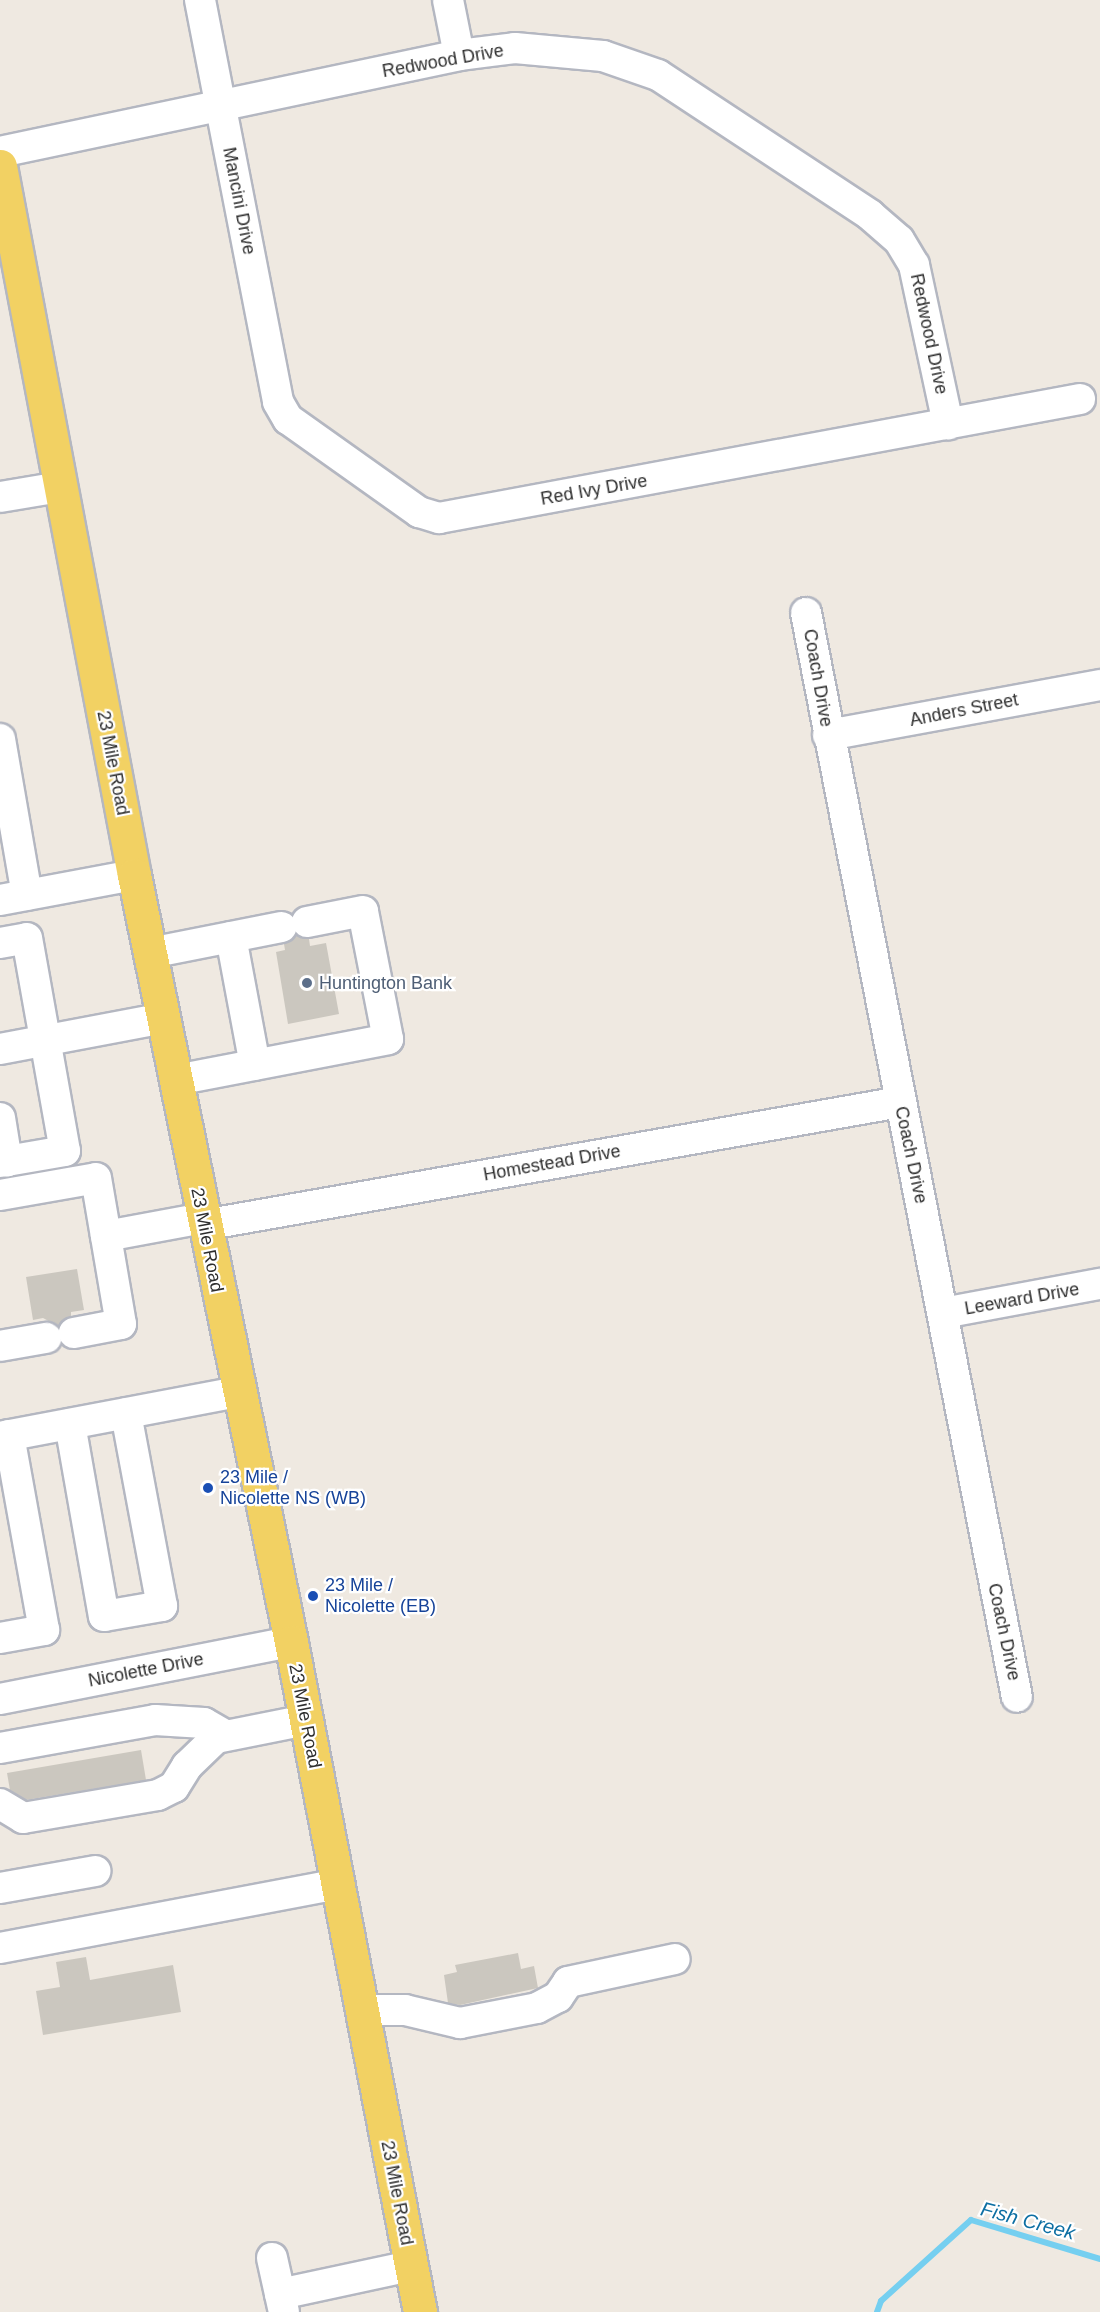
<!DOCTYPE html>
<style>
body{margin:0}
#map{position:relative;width:1100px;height:2312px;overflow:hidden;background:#efe9e1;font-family:Arial,sans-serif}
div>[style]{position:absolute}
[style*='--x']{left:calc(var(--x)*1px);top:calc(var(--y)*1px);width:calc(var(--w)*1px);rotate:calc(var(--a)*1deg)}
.stream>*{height:6px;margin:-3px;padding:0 3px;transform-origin:3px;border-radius:3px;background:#75cff0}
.building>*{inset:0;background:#cbc7bf}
.roads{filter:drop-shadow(2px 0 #b4b7c1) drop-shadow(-2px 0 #b4b7c1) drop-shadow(0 2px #b4b7c1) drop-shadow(0 -2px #b4b7c1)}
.minor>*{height:30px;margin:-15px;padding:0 15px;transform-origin:15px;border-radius:15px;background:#fff}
.major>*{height:33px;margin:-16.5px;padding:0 16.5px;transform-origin:16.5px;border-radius:16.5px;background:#f2d163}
.dots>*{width:16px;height:16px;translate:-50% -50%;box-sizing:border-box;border:3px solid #fff;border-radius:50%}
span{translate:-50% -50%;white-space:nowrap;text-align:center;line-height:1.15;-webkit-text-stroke:4.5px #fff;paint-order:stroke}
.street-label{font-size:18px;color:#2e2e2e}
.service-label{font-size:18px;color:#4e5e75}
.left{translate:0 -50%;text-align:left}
.transit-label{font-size:18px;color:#164399}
.water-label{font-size:20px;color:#0d6fa3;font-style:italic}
</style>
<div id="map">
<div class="stream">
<i style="--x:877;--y:2312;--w:12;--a:-70"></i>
<i style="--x:881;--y:2301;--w:121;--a:-42"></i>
<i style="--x:971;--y:2220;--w:135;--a:16.8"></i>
</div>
<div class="building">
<i style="clip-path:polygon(296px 935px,309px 939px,310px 946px,326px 943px,339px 1014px,288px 1024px,276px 952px,285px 950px,284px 944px)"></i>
<i style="clip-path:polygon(77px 1269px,84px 1310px,71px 1312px,71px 1316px,58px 1326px,43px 1318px,33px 1320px,26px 1277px)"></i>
<i style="clip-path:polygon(141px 1750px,146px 1780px,26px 1800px,10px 1790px,7px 1773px)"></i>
<i style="clip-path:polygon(518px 1953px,521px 1969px,534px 1966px,538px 1988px,460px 2005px,448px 2003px,444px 1975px,457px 1972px,455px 1965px)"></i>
<i style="clip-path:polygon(86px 1957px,90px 1980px,173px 1965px,181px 2012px,43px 2035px,36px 1991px,60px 1987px,56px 1962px)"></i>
</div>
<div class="roads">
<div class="minor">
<i style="--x:200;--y:0;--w:409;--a:79"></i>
<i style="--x:278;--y:402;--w:20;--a:60"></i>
<i style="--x:288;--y:419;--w:161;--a:35.4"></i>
<i style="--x:419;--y:512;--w:21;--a:17"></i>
<i style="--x:439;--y:518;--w:652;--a:-10.52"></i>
<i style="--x:448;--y:0;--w:56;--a:78.7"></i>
<i style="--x:0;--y:152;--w:469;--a:-11.9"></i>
<i style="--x:459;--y:55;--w:56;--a:-7.1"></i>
<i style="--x:515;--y:48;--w:88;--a:5.2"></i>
<i style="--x:603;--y:56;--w:58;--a:19.1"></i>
<i style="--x:658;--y:75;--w:254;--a:33.4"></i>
<i style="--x:870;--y:215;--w:38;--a:41"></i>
<i style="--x:899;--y:240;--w:29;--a:59"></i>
<i style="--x:914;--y:265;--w:163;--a:77.9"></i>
<i style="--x:0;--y:497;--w:61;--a:-9.5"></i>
<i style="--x:806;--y:613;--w:1104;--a:78.99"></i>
<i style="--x:828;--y:735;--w:277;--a:-10.4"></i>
<i style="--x:0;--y:739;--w:158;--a:80.2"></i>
<i style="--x:0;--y:900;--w:136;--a:-10.6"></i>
<i style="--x:231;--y:937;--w:130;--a:79.4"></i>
<i style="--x:0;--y:943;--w:27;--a:-10"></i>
<i style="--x:27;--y:938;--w:216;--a:79.9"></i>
<i style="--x:65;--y:1151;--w:59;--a:170.2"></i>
<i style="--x:150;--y:953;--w:134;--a:-11.2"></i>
<i style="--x:0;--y:1049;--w:167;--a:-10.7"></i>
<i style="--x:176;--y:1080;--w:216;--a:-10.9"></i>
<i style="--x:388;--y:1039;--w:130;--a:-101.1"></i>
<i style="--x:363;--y:911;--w:57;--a:168.9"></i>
<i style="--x:0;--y:1118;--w:44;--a:80.8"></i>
<i style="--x:7;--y:1161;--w:7;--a:172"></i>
<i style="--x:0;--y:1195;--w:97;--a:-10"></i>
<i style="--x:96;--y:1178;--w:148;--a:80.3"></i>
<i style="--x:121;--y:1324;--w:48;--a:169.2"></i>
<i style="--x:204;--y:1225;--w:707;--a:-10.02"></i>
<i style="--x:106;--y:1236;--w:99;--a:-10.5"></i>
<i style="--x:943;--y:1313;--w:160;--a:-10.5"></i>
<i style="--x:0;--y:1346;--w:47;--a:-9.9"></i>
<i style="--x:70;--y:1424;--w:195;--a:80"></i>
<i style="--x:104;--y:1616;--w:59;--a:-9.8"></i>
<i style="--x:162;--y:1606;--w:196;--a:-100.6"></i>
<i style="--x:0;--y:1437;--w:243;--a:-10.7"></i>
<i style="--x:0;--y:1638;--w:45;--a:-10.3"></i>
<i style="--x:44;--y:1630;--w:198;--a:-100.2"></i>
<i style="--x:0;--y:1699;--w:297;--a:-11.1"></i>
<i style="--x:0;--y:1748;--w:158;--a:-10.2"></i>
<i style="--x:155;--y:1720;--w:49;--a:3.5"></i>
<i style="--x:204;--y:1723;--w:24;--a:30"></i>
<i style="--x:0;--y:1804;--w:27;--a:31"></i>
<i style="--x:23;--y:1818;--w:137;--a:-9.7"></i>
<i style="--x:158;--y:1795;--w:18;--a:-27"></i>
<i style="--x:174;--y:1787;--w:25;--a:-58"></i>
<i style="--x:187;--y:1766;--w:40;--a:-44"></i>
<i style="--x:216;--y:1738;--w:92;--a:-11.3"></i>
<i style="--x:0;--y:1888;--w:97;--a:-10.1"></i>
<i style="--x:0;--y:1948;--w:344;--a:-10.7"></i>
<i style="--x:362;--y:2010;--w:43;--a:0"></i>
<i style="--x:405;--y:2010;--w:57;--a:13.3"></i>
<i style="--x:460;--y:2023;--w:78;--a:-11"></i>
<i style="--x:537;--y:2008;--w:24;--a:-28"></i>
<i style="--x:558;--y:1997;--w:18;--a:-56"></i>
<i style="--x:568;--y:1982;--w:109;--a:-12.1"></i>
<i style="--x:272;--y:2258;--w:55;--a:77.5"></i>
<i style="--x:280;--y:2294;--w:134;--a:-12.1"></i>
</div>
<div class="major">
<i style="--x:0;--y:166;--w:722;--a:79.3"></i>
<i style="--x:134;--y:875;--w:783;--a:78.43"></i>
<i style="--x:291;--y:1642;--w:682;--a:79.1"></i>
</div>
</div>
<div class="dots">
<i style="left:307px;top:983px;background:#5c6f8a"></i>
<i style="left:208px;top:1488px;background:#1a4fb4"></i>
<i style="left:313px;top:1596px;background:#1a4fb4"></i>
</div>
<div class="street-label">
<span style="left:443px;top:61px;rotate:-10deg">Redwood Drive</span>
<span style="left:239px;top:201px;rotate:79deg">Mancini Drive</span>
<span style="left:929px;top:334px;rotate:78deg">Redwood Drive</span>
<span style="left:594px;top:490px;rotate:-10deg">Red Ivy Drive</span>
<span style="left:818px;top:678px;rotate:80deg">Coach Drive</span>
<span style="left:964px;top:710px;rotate:-11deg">Anders Street</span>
<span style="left:113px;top:763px;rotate:79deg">23 Mile Road</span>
<span style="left:911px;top:1155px;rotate:78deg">Coach Drive</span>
<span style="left:552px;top:1163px;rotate:-10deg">Homestead Drive</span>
<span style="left:207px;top:1240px;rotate:79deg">23 Mile Road</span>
<span style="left:1022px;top:1299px;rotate:-10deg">Leeward Drive</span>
<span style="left:1004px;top:1632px;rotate:78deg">Coach Drive</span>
<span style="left:146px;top:1670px;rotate:-11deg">Nicolette Drive</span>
<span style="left:305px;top:1716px;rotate:79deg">23 Mile Road</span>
<span style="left:397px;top:2193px;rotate:79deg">23 Mile Road</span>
</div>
<div class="service-label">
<span class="left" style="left:319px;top:983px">Huntington Bank</span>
</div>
<div class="transit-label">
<span class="left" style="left:220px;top:1488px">23 Mile /<br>Nicolette NS (WB)</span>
<span class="left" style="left:325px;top:1596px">23 Mile /<br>Nicolette (EB)</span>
</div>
<div class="water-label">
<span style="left:1028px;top:2221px;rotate:15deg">Fish Creek</span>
</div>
</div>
